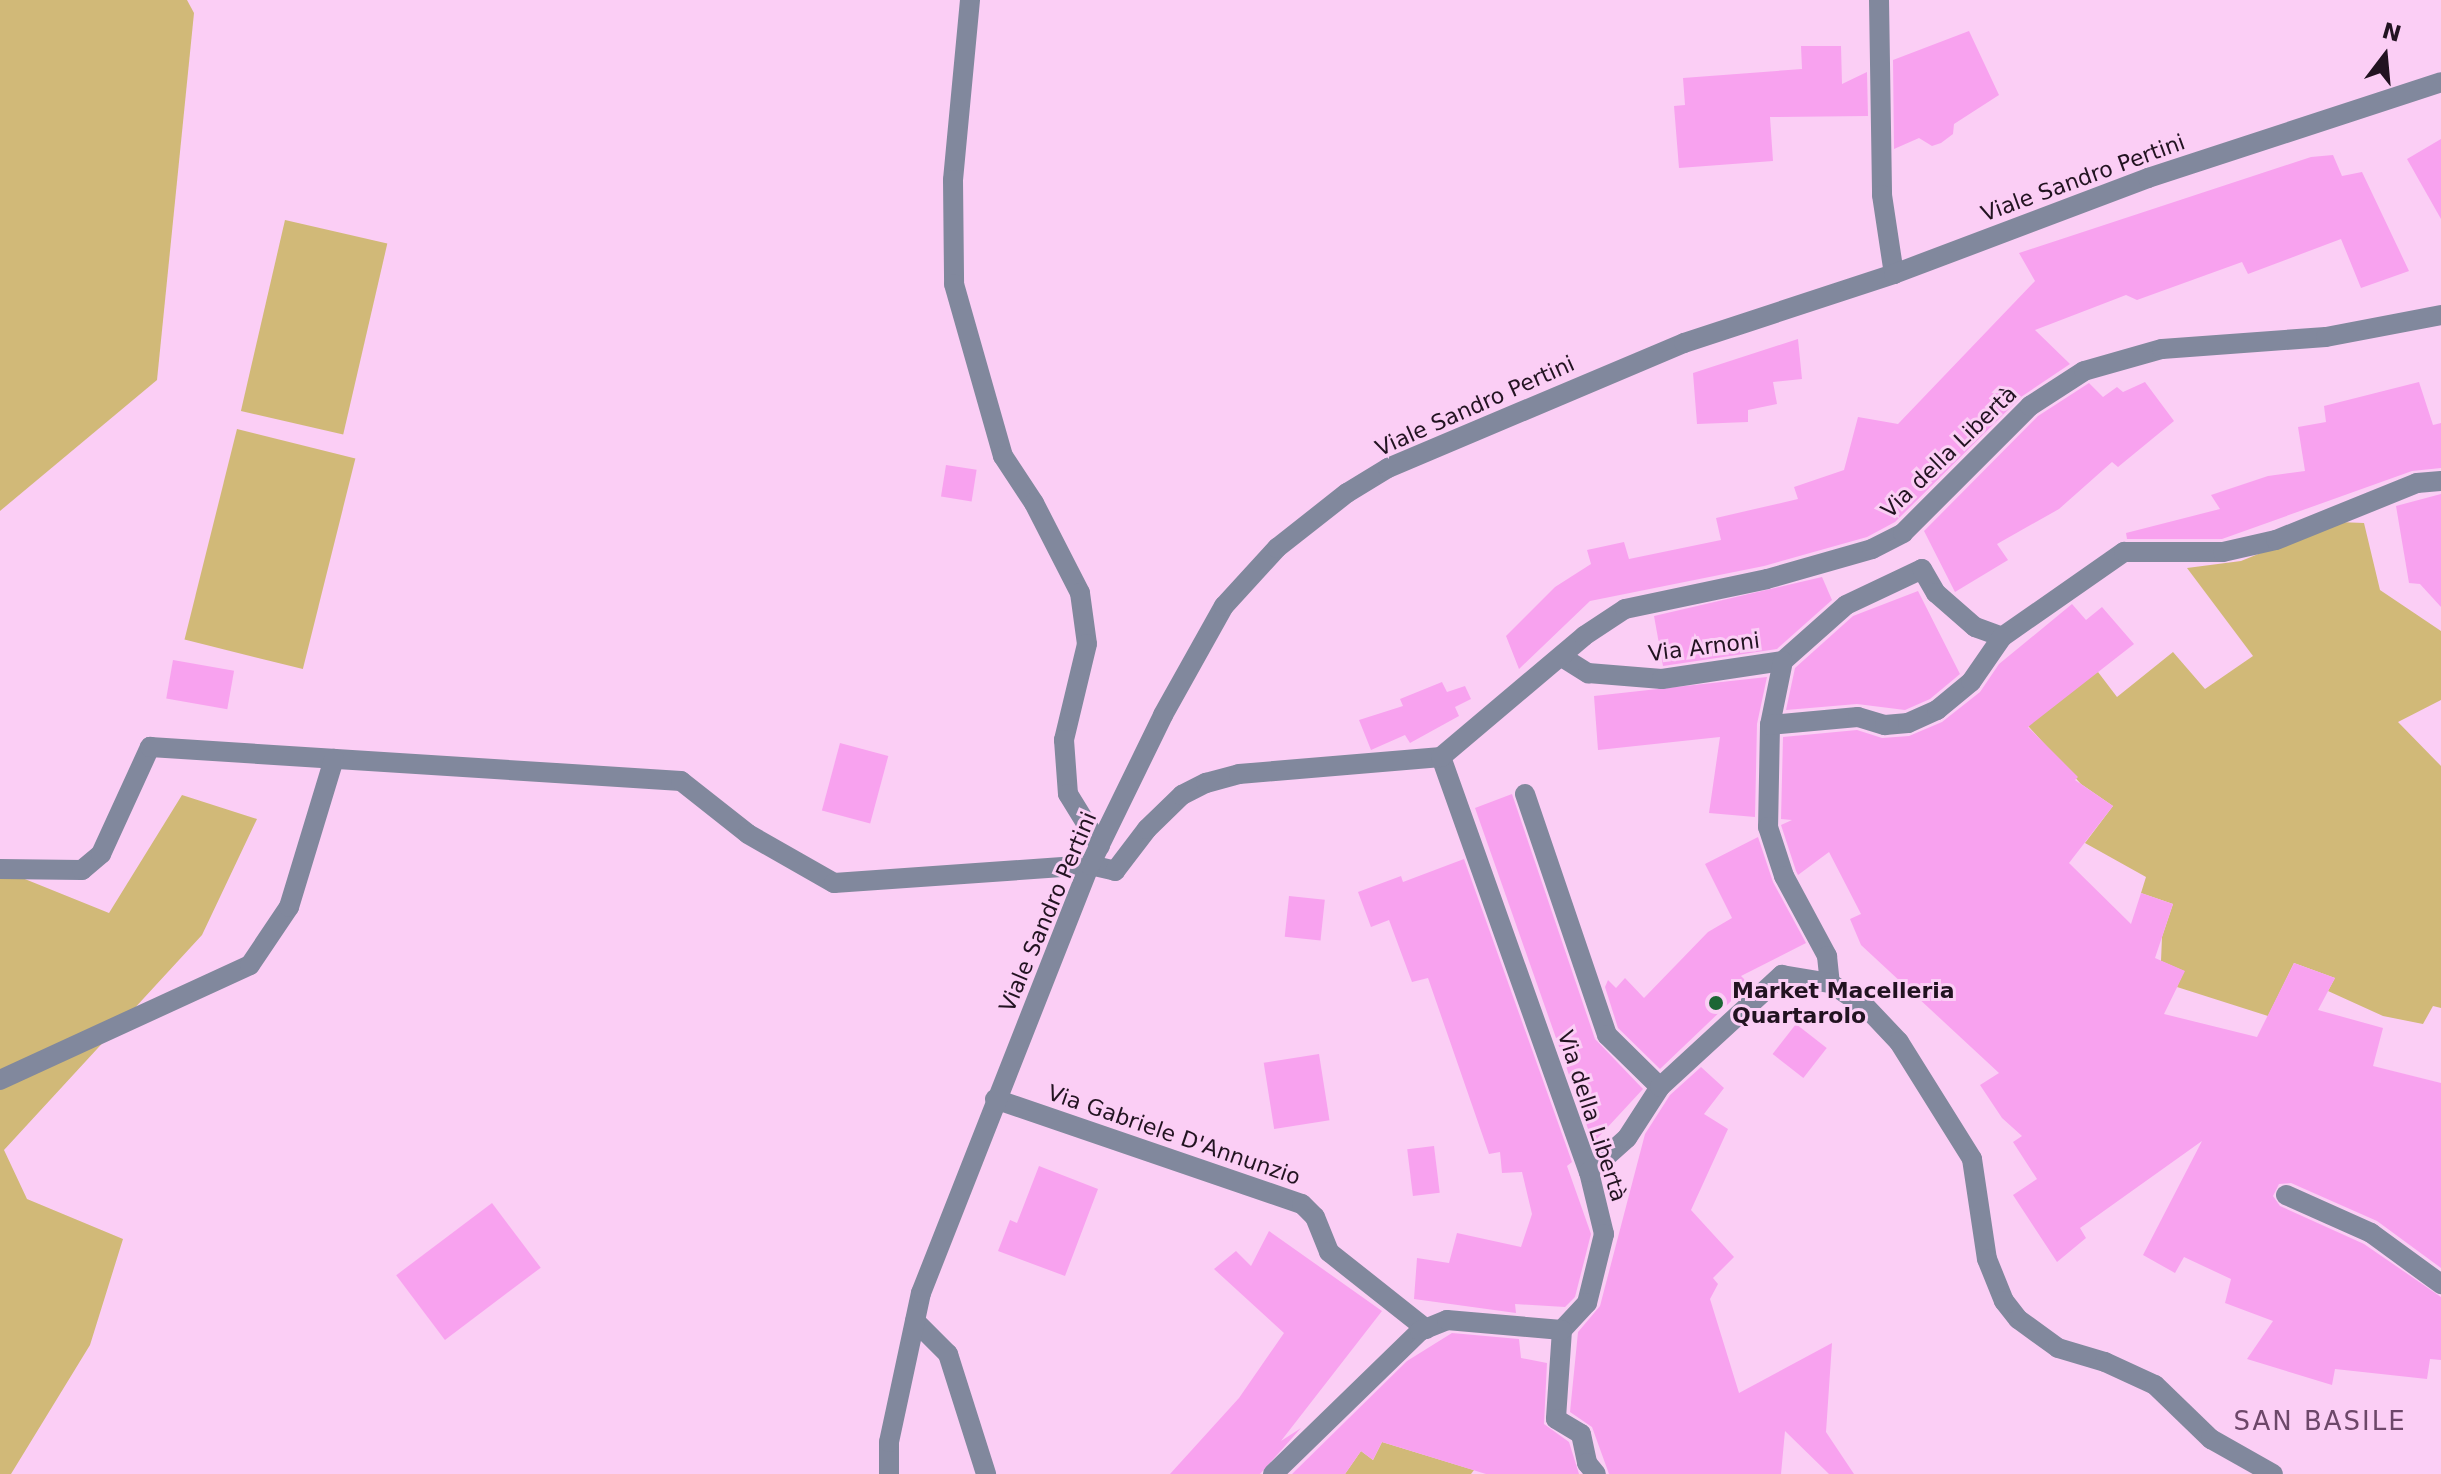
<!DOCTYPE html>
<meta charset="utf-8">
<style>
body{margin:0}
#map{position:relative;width:2441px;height:1474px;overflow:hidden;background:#fbcef5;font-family:"DejaVu Sans",sans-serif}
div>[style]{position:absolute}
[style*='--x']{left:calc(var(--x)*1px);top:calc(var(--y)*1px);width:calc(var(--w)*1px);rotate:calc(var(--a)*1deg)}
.green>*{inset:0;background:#d1b978;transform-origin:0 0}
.building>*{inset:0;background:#f8a2ef;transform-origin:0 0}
.minor>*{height:20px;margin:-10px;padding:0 10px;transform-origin:10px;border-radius:10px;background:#81889d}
.dots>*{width:22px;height:22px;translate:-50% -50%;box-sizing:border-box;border:4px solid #fbcef5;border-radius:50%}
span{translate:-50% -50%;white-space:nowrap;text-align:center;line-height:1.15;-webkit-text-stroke:6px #fbcef5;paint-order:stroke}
.street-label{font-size:22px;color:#221321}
.poi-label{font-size:22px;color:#221321;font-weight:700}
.left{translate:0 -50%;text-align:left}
.quarter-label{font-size:26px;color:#6d4769;letter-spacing:2px}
.north{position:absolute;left:2345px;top:16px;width:80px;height:80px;-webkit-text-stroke:6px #fbcef5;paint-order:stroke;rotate:16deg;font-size:22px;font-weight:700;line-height:32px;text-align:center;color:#221321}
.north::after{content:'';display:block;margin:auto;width:28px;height:36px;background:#221321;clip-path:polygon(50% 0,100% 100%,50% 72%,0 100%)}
</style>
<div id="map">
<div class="green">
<i style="clip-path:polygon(0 0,187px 0,194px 13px,157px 380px,0 511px)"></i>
<i style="left:285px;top:220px;width:105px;height:196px;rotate:13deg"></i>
<i style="left:237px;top:429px;width:122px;height:217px;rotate:14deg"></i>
<i style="clip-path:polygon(2338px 522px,2364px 523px,2380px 590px,2441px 631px,2441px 700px,2398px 722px,2441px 766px,2441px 1008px,2433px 1006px,2423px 1024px,2383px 1016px,2328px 991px,2335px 978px,2294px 963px,2268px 1016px,2177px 987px,2184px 971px,2161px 961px,2162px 937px,2173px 904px,2141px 893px,2146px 877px,2085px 843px,2113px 806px,2081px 784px,2009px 705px,2098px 672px,2117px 697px,2173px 652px,2205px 689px,2253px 656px,2187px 568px,2241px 561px)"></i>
<i style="clip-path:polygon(182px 795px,257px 819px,202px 935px,4px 1150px,27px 1199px,123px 1239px,90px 1345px,11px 1474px,0 1474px,0 869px,109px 913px)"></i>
<i style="clip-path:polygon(1382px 1442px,1467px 1468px,1474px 1470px,1471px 1474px,1345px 1474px,1361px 1451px,1373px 1460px)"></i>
</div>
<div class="building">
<i style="clip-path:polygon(1969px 31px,1999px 95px,1954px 124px,1953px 134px,1941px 143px,1932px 146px,1919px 138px,1894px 149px,1893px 60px)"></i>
<i style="clip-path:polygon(1801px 46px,1841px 46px,1842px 84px,1867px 72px,1868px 116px,1770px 117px,1773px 161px,1679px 168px,1674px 106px,1685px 105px,1683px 78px,1802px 69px)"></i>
<i style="clip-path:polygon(2441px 139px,2441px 219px,2407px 159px)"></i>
<i style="clip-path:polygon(2333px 155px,2342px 176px,2362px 172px,2409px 271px,2361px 288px,2341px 239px,2248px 274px,2242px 262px,2137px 300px,2126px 295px,2035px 330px,2070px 364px,2021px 397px,1895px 522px,1867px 537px,1764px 566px,1590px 601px,1519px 669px,1506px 636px,1555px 587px,1591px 564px,1587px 550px,1624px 542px,1629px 559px,1721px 540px,1716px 518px,1798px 499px,1794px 487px,1844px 470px,1858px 417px,1898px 424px,2035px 281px,2019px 253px,2311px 157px)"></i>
<i style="clip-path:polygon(1798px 339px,1802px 379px,1773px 382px,1777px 404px,1748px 410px,1748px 422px,1697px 424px,1693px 373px)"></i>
<i style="clip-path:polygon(2145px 382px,2174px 421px,2118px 467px,2112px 462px,2059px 509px,1997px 544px,2008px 560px,1955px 592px,1924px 531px,2038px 416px,2089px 383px,2103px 397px,2117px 387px,2123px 392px)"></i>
<i style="clip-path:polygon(2419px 382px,2433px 425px,2441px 423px,2441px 468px,2412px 471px,2222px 539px,2127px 539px,2126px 533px,2220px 509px,2211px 495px,2268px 476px,2305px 471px,2298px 427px,2326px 422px,2324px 406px)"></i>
<i style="left:946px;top:465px;width:31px;height:32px;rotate:9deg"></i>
<i style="clip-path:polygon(2441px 494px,2441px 607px,2420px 584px,2409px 583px,2396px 506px)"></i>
<i style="clip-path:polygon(1822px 577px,1832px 600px,1777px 649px,1663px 666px,1654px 616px)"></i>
<i style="clip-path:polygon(1918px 591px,1960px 674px,1930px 699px,1905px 710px,1857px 704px,1786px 710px,1795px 668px,1853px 616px)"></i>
<i style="clip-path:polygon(2072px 604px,2086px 620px,2102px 607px,2134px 644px,2028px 727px,2078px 777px,2075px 780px,2113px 806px,2069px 863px,2131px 924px,2141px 893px,2173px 904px,2155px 958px,2185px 971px,2164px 1014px,2257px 1037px,2294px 963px,2335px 978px,2318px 1010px,2383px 1028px,2373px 1066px,2441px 1083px,2441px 1268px,2377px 1221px,2291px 1183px,2279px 1184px,2273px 1196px,2280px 1206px,2364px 1244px,2441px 1297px,2441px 1360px,2430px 1359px,2427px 1379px,2335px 1369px,2332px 1385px,2247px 1359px,2273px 1321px,2225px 1303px,2231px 1279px,2184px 1257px,2175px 1273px,2143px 1255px,2202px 1141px,2080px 1228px,2086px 1238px,2057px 1262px,2013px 1195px,2037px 1179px,2013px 1142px,2022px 1136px,2002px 1118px,1980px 1085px,1999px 1073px,1861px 945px,1850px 919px,1861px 914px,1829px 852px,1798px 875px,1796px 871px,1781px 825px,1792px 820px,1781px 819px,1783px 737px,1857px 730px,1882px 738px,1909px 736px,1942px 722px,1980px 692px,1999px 664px)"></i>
<i style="left:173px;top:660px;width:62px;height:39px;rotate:10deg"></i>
<i style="clip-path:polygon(1767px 677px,1757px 724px,1755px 817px,1709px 813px,1720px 737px,1598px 750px,1594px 696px)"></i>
<i style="clip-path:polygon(1442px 682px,1447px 692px,1465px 686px,1471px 699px,1455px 707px,1459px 716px,1410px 743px,1405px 735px,1371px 750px,1359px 720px,1403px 706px,1400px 699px)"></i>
<i style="left:840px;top:743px;width:50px;height:70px;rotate:15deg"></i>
<i style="clip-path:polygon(1512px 794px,1595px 1039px,1643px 1089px,1593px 1143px,1475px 808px)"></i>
<i style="clip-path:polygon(1758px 837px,1773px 882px,1806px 943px,1741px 976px,1749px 984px,1660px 1069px,1618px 1028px,1605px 987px,1608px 980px,1616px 988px,1625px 978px,1644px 998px,1708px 932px,1732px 918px,1705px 864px)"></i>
<i style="clip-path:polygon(1464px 859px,1572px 1162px,1567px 1166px,1591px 1234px,1575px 1297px,1565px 1307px,1515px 1304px,1516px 1313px,1414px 1299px,1417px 1258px,1449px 1263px,1457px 1233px,1521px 1247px,1532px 1214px,1522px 1172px,1502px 1173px,1500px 1152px,1489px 1154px,1428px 978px,1412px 982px,1389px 920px,1371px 927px,1358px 892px,1401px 876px,1403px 882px)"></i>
<i style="left:1289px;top:896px;width:36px;height:41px;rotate:6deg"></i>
<i style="left:1796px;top:1024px;width:39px;height:38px;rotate:38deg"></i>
<i style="left:1319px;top:1054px;width:67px;height:56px;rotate:81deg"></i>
<i style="clip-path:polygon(1701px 1067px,1724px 1088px,1704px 1114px,1728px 1129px,1691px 1210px,1734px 1257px,1713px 1278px,1718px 1284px,1710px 1299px,1739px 1393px,1832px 1343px,1826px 1432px,1854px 1474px,1829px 1474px,1785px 1431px,1781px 1474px,1609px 1474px,1592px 1427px,1570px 1412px,1578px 1332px,1600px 1306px,1645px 1134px,1670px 1095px)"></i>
<i style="left:1434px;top:1146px;width:47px;height:27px;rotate:83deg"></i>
<i style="clip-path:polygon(1039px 1166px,1098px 1189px,1065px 1276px,998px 1251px,1010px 1220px,1017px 1223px)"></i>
<i style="left:492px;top:1203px;width:81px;height:120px;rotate:53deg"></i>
<i style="clip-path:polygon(1269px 1231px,1382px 1311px,1281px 1441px,1301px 1428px,1260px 1474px,1170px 1474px,1239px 1398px,1284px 1333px,1214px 1269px,1236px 1251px,1251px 1266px)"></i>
<i style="clip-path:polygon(1452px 1333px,1519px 1339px,1521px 1358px,1547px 1363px,1544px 1424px,1569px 1442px,1579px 1474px,1486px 1474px,1382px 1442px,1373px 1460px,1361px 1451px,1345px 1474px,1292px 1474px,1407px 1361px)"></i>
</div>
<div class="minor">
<i style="--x:970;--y:0;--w:181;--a:95.4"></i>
<i style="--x:953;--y:180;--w:104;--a:89.4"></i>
<i style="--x:954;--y:284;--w:179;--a:74.1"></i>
<i style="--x:1003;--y:456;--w:56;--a:56.6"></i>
<i style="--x:1034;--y:503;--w:101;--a:62.9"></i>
<i style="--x:1080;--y:593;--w:51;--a:82.2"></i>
<i style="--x:1087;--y:644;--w:99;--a:103.5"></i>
<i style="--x:1064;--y:740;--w:54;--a:85.8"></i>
<i style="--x:1068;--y:794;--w:61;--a:58.4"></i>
<i style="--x:1879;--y:0;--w:195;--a:89.1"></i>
<i style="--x:1882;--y:195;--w:80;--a:81.4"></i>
<i style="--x:1562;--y:657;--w:31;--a:32"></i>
<i style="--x:1588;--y:673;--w:74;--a:4.6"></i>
<i style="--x:1662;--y:679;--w:122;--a:-8.5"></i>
<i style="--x:1783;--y:661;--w:84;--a:-41.6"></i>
<i style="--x:1846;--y:605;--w:84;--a:-25.3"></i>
<i style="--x:1922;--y:569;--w:28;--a:60"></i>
<i style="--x:1936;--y:593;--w:52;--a:41.1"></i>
<i style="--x:1975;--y:627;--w:29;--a:20"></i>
<i style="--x:2002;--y:637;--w:149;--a:-34.9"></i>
<i style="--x:2124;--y:552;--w:99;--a:0"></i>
<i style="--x:2223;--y:552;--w:54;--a:-12.8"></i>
<i style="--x:2276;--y:540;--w:152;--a:-22"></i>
<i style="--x:2417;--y:483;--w:24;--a:-5"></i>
<i style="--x:1783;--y:661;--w:65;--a:101.5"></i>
<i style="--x:1770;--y:725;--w:102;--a:91.1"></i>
<i style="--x:1768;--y:827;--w:52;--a:71.9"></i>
<i style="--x:1784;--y:876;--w:91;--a:61.7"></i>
<i style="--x:1827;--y:956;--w:27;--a:84"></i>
<i style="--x:1770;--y:725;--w:88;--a:-5.2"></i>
<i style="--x:1858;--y:717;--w:28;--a:17"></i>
<i style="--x:1885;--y:725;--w:23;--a:-5"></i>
<i style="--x:1908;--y:723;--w:32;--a:-24"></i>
<i style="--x:1937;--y:710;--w:44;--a:-39.5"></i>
<i style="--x:1971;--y:682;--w:55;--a:-55.4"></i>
<i style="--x:1441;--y:757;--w:441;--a:70.4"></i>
<i style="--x:1589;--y:1172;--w:64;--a:76.4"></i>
<i style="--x:1604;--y:1234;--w:71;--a:103.8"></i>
<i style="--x:1587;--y:1303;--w:37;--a:133"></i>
<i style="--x:1525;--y:794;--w:255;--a:71.2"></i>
<i style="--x:1607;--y:1035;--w:74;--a:44.5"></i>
<i style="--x:0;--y:869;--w:82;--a:0.7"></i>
<i style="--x:82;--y:870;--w:25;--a:-40"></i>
<i style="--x:101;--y:854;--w:118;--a:-65.4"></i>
<i style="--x:150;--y:747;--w:532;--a:3.66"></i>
<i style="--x:681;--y:781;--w:85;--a:38.3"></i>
<i style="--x:748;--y:834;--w:99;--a:29.7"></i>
<i style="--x:834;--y:883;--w:257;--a:-4"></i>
<i style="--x:1090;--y:865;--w:26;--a:13"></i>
<i style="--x:1115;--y:871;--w:53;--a:-52.7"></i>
<i style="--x:1147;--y:829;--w:49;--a:-44.2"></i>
<i style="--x:1182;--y:795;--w:27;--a:-27"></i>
<i style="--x:1206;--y:783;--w:34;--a:-15"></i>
<i style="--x:1239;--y:774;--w:203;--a:-4.8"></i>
<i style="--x:1441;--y:757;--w:187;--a:-40.2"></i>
<i style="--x:1584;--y:636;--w:49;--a:-33.4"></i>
<i style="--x:1625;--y:609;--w:145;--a:-11.9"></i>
<i style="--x:1767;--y:579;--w:109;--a:-15.9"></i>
<i style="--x:1872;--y:549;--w:35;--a:-27"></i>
<i style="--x:1903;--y:533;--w:180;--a:-45"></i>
<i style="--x:2030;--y:406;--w:64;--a:-32.9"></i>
<i style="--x:2084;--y:371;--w:81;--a:-15.8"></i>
<i style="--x:2162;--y:349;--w:164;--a:-4.2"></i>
<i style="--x:2326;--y:337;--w:117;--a:-10.8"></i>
<i style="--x:0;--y:1080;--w:275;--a:-24.7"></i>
<i style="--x:250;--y:965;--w:70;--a:-56.1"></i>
<i style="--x:289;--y:907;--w:155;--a:-73.1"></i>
<i style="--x:995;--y:1099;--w:324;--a:18.9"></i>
<i style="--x:1302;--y:1204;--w:18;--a:45"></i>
<i style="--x:1315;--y:1217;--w:38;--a:68"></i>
<i style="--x:1329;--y:1252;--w:124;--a:38.4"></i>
<i style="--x:1589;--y:1172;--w:51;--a:-41.8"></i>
<i style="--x:1627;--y:1138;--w:61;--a:-57.1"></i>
<i style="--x:1660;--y:1087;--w:166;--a:-42.6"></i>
<i style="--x:1782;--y:975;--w:49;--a:9.5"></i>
<i style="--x:1830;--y:983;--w:43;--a:33.7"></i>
<i style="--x:1866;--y:1007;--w:48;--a:46.7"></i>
<i style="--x:1899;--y:1042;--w:138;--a:58"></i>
<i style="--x:1972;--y:1159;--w:101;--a:81.5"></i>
<i style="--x:1987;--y:1259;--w:45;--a:68"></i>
<i style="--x:2004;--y:1301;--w:23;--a:52"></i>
<i style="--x:2018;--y:1319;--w:49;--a:35.9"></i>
<i style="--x:2058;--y:1348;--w:49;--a:16.6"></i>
<i style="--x:2105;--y:1362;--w:55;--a:24.7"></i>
<i style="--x:2155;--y:1385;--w:78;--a:44"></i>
<i style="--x:2211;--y:1439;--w:71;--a:29.4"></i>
<i style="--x:2286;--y:1195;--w:93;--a:24.1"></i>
<i style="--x:2371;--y:1233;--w:87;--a:36.1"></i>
<i style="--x:915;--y:1321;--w:47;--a:45"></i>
<i style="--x:948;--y:1354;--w:126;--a:72.4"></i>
<i style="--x:1562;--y:1330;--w:89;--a:93.9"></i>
<i style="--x:1556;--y:1419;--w:29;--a:31"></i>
<i style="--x:1581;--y:1434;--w:30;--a:78"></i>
<i style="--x:1587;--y:1463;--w:14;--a:51"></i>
<i style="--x:889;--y:1474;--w:32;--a:-90"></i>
<i style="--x:889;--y:1442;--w:152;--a:-77.9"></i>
<i style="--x:921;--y:1293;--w:460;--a:-68.5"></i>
<i style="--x:1090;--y:865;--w:167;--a:-64"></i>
<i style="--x:1163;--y:715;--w:125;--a:-60.8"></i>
<i style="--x:1224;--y:606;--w:79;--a:-47.6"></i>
<i style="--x:1277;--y:548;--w:89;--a:-38.2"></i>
<i style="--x:1347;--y:493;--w:48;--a:-31.4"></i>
<i style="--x:1388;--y:468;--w:321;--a:-22.9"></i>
<i style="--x:1684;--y:343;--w:221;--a:-18.2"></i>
<i style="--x:1894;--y:274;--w:272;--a:-20.7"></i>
<i style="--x:2148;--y:178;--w:308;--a:-18.1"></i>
<i style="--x:1273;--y:1474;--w:205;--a:-44.2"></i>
<i style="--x:1420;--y:1331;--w:29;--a:-22"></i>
<i style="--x:1447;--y:1320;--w:115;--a:5"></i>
</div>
<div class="dots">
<i style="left:1716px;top:1003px;background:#1b6634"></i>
</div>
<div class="street-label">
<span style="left:2083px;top:178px;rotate:-20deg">Viale Sandro Pertini</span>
<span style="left:1475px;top:406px;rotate:-24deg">Viale Sandro Pertini</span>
<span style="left:1949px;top:452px;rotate:-44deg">Via della Libertà</span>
<span style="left:1704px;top:647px;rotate:-7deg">Via Arnoni</span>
<span style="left:1048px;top:912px;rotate:-67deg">Viale Sandro Pertini</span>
<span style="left:1592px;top:1116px;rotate:72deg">Via della Libertà</span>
<span style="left:1174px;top:1135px;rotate:19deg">Via Gabriele D'Annunzio</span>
</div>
<div class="poi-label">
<span class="left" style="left:1732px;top:1003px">Market Macelleria<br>Quartarolo</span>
</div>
<div class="quarter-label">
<span style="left:2320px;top:1422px">SAN BASILE</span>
</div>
<div class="north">N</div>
</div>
